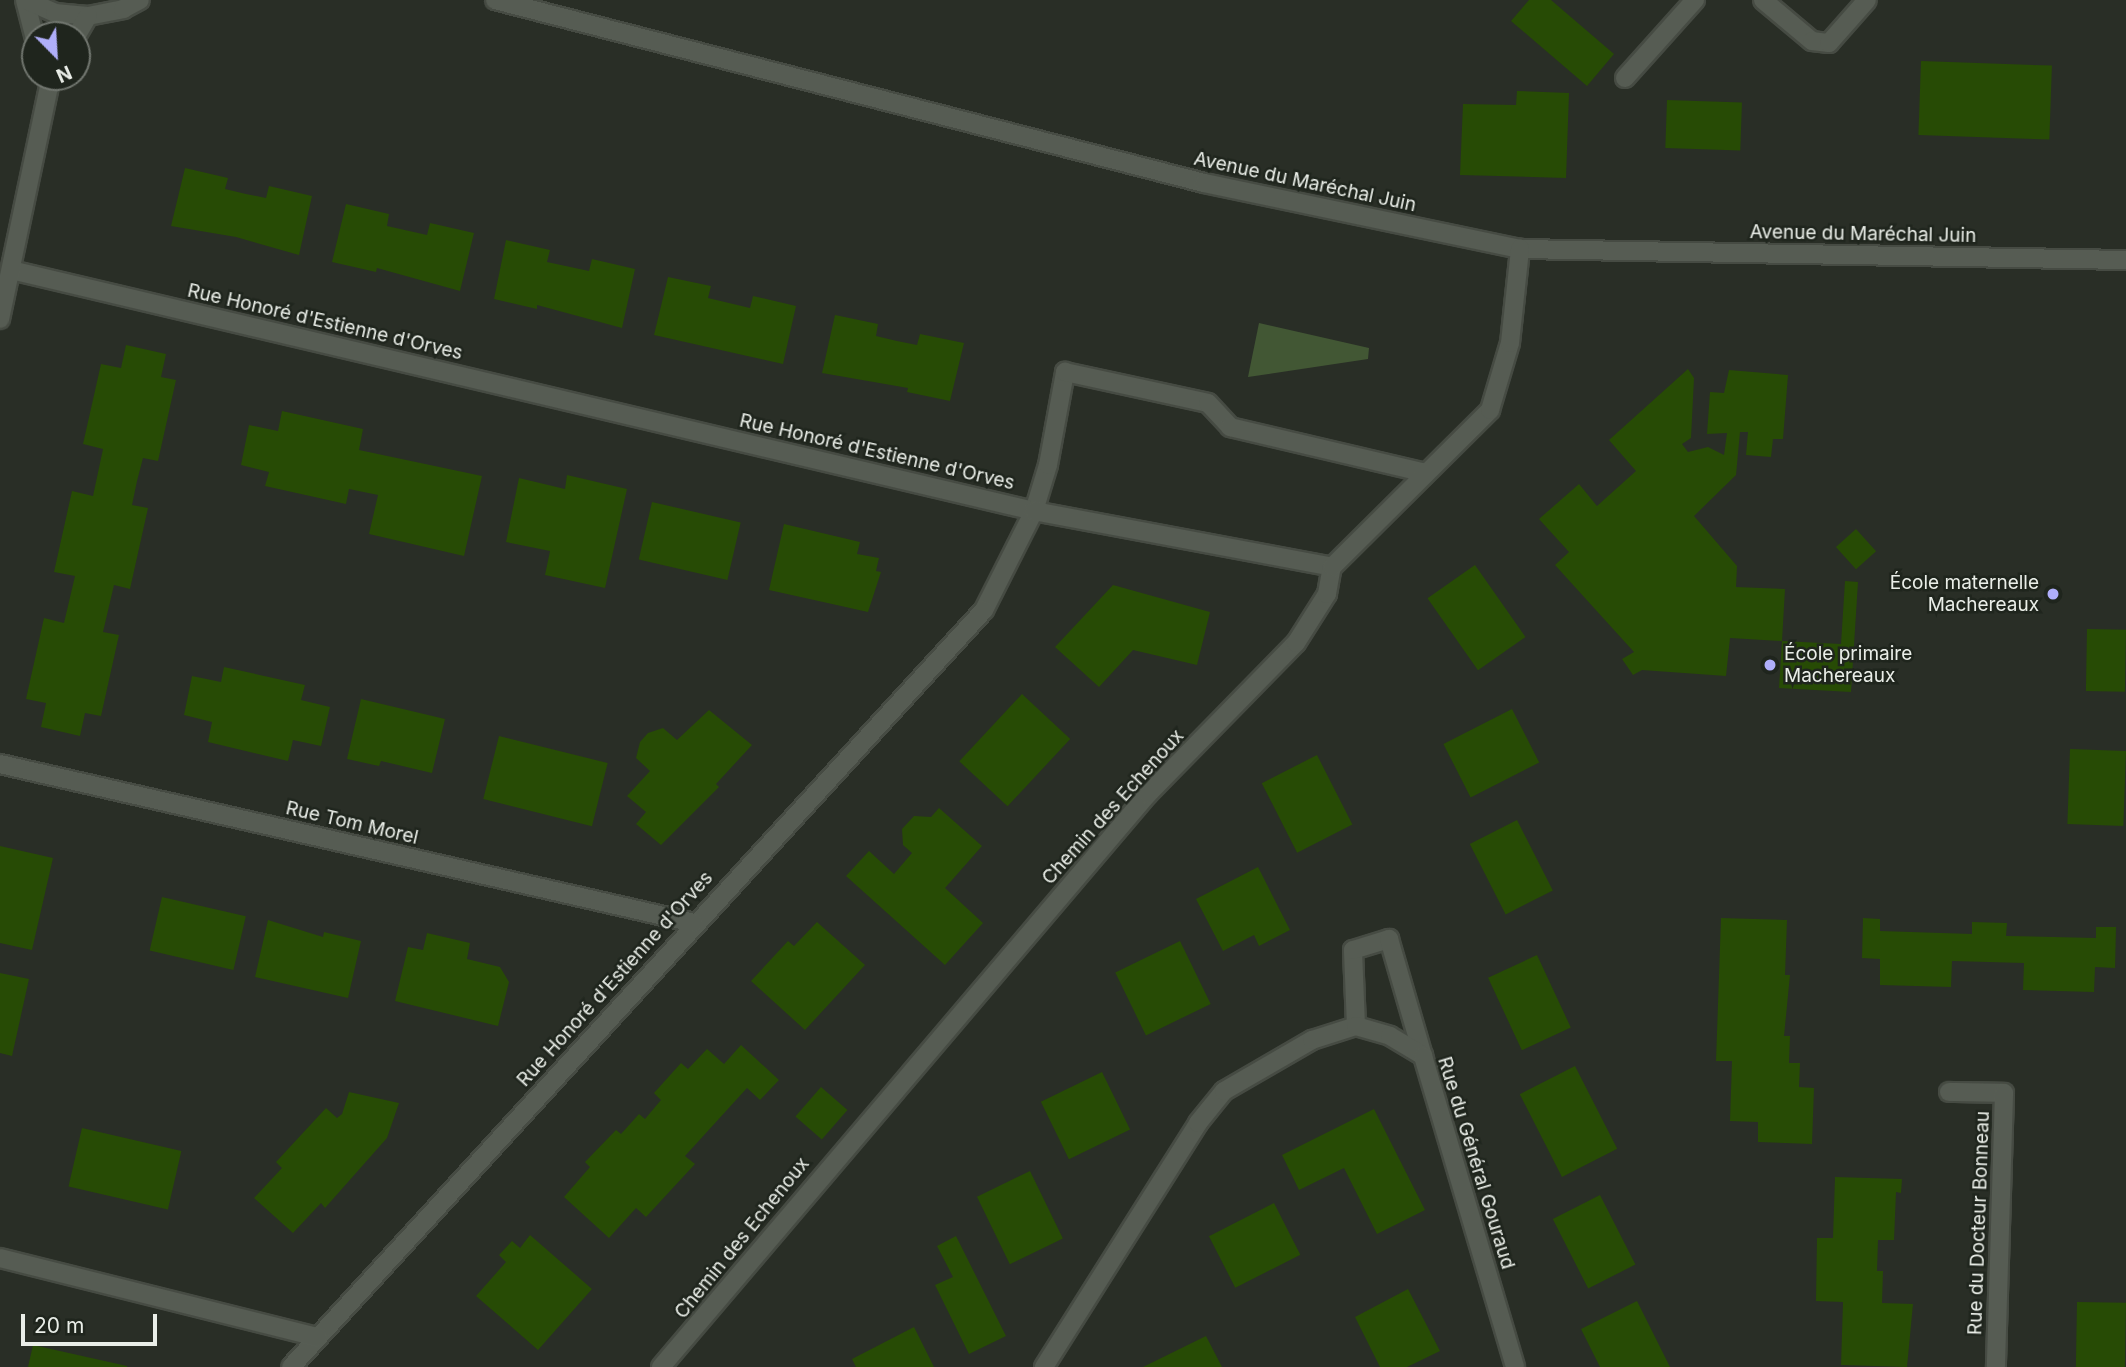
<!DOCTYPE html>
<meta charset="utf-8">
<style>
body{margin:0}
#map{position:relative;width:2126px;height:1367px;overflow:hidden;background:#292e26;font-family:Inter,sans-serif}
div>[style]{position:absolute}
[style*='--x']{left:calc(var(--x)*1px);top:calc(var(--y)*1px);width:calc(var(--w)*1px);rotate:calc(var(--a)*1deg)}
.green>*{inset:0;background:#425734}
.building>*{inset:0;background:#274b05;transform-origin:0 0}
.roads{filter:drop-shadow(2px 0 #464b43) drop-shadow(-2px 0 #464b43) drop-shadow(0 2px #464b43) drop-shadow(0 -2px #464b43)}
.lane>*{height:18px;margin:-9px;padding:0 9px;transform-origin:9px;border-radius:9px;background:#565c53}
.street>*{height:18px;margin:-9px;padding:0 9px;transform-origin:9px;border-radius:9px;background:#565c53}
.dots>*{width:19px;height:19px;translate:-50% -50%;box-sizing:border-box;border:4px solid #1f251d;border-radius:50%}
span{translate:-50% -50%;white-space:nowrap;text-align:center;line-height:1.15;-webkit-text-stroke:5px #1f251d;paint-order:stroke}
.street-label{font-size:19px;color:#eaeee8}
.poi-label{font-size:19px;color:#eaeee8}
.right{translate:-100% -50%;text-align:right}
.left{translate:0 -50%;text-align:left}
.north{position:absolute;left:21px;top:21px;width:70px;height:70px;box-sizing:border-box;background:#1f251d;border:2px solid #70756e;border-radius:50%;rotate:156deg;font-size:19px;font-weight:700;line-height:28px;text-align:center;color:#eaeee8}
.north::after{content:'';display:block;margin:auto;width:24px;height:32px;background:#afaefa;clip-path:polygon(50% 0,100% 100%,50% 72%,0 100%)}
.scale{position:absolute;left:21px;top:1314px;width:136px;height:32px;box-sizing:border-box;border:4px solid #eaeee8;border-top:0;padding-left:9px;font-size:21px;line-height:24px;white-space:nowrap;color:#eaeee8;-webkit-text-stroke:5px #1f251d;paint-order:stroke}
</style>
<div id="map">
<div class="green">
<i style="clip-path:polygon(1259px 323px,1369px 348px,1368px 359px,1248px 377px)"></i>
</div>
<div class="building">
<i style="clip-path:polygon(1529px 0,1551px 0,1614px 54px,1587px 86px,1511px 21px)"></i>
<i style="left:1921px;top:61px;width:131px;height:74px;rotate:2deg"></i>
<i style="clip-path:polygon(1517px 91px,1569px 93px,1566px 178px,1460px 175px,1463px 104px,1516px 105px)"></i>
<i style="left:1667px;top:100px;width:75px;height:48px;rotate:2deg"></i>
<i style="clip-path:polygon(185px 168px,228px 178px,225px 189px,246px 194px,266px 198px,269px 186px,312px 196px,299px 255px,236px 237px,171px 226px)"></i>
<i style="clip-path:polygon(346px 204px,389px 214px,387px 226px,427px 235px,430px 223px,474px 233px,460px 291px,377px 268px,376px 272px,332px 262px)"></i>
<i style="clip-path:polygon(506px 240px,550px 250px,547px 262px,589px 271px,592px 259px,635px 269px,622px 328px,537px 305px,537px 309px,494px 299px)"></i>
<i style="clip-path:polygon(668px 277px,711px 286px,708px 298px,750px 308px,753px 296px,796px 306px,783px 364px,654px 335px)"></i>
<i style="clip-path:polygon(835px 315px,878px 324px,876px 336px,897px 341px,917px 345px,920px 334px,964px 343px,950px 401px,907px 392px,908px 388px,822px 373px)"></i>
<i style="clip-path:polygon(126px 345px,166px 354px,161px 377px,176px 380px,158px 461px,143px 458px,137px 481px,132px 505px,148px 508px,130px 589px,114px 585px,103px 632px,119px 635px,101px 716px,85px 713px,80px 736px,41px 727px,46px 703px,26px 699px,44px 618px,64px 623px,75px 576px,54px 572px,72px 491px,93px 496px,103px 449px,83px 444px,101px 364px,121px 368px)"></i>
<i style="clip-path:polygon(1688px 369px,1694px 378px,1691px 438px,1682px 444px,1688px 452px,1708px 447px,1724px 455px,1727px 433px,1707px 434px,1710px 392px,1724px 393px,1729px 370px,1788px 375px,1783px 439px,1773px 439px,1771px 457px,1746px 455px,1748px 432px,1740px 432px,1736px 475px,1694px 516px,1737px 566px,1736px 587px,1785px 589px,1782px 641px,1730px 638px,1726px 676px,1642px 670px,1633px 675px,1622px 659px,1634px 652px,1555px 565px,1569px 552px,1539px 519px,1579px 484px,1597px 506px,1636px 471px,1609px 440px)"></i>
<i style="clip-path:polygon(282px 411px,363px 429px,359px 450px,482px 476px,464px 556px,369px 534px,378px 495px,349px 489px,346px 504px,265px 486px,269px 472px,241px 465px,249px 425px,278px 431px)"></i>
<i style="clip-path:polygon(567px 475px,627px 489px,605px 588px,545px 575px,550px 551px,506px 542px,519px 478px,565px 489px)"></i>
<i style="left:652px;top:502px;width:91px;height:59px;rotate:13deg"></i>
<i style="clip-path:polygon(784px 524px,860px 542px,857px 554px,879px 558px,876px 571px,881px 572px,868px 612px,769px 590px)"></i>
<i style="left:1856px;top:529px;width:30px;height:27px;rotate:48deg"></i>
<i style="left:1475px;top:565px;width:88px;height:58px;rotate:55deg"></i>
<i style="clip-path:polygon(1845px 581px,1858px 582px,1851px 692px,1779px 688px,1782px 641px,1841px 644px)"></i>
<i style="clip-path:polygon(1113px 585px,1210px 612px,1197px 665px,1133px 650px,1099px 687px,1055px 647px)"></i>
<i style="left:2087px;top:629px;width:39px;height:62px;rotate:1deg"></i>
<i style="clip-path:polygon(224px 667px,305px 685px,301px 700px,330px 707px,321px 746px,293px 740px,288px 761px,208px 742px,212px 722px,184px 715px,192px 676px,221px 682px)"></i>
<i style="left:1022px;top:694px;width:66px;height:92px;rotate:43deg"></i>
<i style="clip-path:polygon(361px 699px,445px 719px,432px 773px,381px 761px,379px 766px,347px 759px)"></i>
<i style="left:1512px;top:709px;width:60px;height:77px;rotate:63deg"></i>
<i style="clip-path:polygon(709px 710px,752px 745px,716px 784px,719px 787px,661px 845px,636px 824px,646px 812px,627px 796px,650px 771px,636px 758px,640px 742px,648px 733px,663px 728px,677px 740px)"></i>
<i style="left:499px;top:736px;width:112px;height:65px;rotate:14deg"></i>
<i style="left:2070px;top:749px;width:56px;height:75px;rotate:2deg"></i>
<i style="left:1317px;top:755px;width:78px;height:62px;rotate:63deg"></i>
<i style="clip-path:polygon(939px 808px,982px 846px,945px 888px,983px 923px,945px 965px,846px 876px,869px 851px,894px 874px,912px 853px,903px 845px,902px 829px,914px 816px,931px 817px)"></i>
<i style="left:1517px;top:820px;width:79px;height:53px;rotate:63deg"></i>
<i style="clip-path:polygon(0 846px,53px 858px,32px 950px,0 943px)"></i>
<i style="clip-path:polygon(1258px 867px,1290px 930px,1259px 946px,1254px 935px,1223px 951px,1196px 899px)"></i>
<i style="left:162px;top:897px;width:86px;height:55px;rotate:13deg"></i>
<i style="clip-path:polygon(1721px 918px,1787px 920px,1785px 975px,1790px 975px,1784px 1036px,1790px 1036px,1789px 1063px,1800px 1063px,1799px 1087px,1814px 1088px,1812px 1144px,1758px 1142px,1758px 1122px,1730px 1121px,1732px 1061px,1716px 1061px)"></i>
<i style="clip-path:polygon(1863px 918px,1880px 919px,1880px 931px,1972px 934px,1972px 922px,2007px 923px,2006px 936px,2096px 938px,2096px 927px,2116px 927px,2115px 968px,2095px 967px,2094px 992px,2023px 990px,2024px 963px,1952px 961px,1951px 987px,1880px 985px,1880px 959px,1862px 958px)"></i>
<i style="clip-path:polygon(268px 920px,323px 937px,324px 932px,361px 941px,348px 998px,255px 977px)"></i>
<i style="clip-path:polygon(817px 922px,865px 965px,805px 1030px,751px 981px,788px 941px,794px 946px)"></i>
<i style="clip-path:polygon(427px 933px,470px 943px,467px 959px,500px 967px,509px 982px,498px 1026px,395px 1001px,408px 947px,423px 950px)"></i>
<i style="left:1180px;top:941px;width:70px;height:72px;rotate:64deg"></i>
<i style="left:1537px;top:955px;width:80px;height:54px;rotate:65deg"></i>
<i style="clip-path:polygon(0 973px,29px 979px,12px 1056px,0 1053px)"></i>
<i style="clip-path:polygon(741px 1045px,779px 1080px,760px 1100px,747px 1088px,685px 1156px,695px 1164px,646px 1217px,636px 1208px,609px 1238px,564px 1197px,590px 1167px,585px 1162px,616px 1130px,621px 1134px,639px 1114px,645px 1119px,661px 1100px,654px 1093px,681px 1063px,688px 1069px,707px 1049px,724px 1064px)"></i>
<i style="left:1575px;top:1066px;width:93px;height:62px;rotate:63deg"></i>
<i style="left:1102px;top:1072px;width:64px;height:68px;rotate:64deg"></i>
<i style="left:821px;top:1087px;width:35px;height:39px;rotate:41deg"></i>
<i style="clip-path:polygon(349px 1092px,399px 1103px,387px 1138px,325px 1208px,321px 1203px,293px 1233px,254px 1198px,282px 1168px,276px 1162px,326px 1108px,337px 1118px,342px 1114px)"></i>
<i style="clip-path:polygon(1374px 1109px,1425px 1210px,1377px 1234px,1344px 1168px,1299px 1190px,1282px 1155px)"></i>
<i style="left:82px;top:1128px;width:102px;height:60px;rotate:13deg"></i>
<i style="left:1030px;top:1171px;width:75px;height:59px;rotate:64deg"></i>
<i style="clip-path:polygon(1835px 1177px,1902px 1179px,1901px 1193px,1896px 1192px,1894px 1240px,1878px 1240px,1877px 1271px,1883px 1271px,1882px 1303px,1913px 1304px,1907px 1367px,1841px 1365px,1843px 1302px,1816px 1301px,1817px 1238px,1833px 1238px)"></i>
<i style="left:1600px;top:1195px;width:78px;height:53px;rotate:63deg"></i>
<i style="left:1274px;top:1203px;width:58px;height:73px;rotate:63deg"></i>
<i style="clip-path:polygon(530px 1235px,592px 1289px,538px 1350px,476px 1296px,506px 1262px,499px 1255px,512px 1241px,520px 1248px)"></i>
<i style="clip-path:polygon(956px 1236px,1006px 1336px,969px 1354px,935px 1285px,953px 1277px,937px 1246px)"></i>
<i style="clip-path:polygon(1408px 1289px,1440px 1351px,1407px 1367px,1380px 1367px,1355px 1317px)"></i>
<i style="clip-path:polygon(1637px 1301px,1670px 1367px,1600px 1367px,1581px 1329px)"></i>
<i style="left:2077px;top:1302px;width:49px;height:65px;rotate:1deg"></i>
<i style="clip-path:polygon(914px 1327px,934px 1367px,856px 1367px,852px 1359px)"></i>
<i style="clip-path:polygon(1206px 1336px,1222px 1367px,1143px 1367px)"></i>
<i style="clip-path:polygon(33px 1345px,127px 1366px,127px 1367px,28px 1367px)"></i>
</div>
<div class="roads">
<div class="lane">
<i style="--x:1034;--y:511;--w:48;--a:-73.1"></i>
<i style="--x:1048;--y:465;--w:95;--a:-79.6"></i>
<i style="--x:1065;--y:372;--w:146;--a:12.2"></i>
<i style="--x:1208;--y:403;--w:33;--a:47"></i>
<i style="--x:1230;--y:427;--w:201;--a:13.2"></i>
</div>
<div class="street">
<i style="--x:25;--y:0;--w:40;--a:75.6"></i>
<i style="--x:26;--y:0;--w:32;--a:24"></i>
<i style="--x:55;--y:13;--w:33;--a:5"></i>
<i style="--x:88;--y:16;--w:36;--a:-11"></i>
<i style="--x:123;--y:9;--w:19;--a:-28"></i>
<i style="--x:495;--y:0;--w:732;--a:14.47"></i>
<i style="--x:1204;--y:183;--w:323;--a:11.8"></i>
<i style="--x:1520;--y:249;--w:606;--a:1.04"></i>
<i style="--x:1763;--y:0;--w:64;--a:39.9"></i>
<i style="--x:1812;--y:41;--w:17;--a:7"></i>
<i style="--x:1829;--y:43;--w:57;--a:-48.5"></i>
<i style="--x:77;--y:35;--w:22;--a:-60"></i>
<i style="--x:1625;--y:78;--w:105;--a:-48.1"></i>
<i style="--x:11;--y:270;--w:1051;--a:13.26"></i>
<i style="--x:1034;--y:511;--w:111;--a:116.8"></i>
<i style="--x:984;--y:610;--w:1026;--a:132.47"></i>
<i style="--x:0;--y:319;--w:247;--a:-78.1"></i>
<i style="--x:1034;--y:511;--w:303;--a:10.6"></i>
<i style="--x:0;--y:764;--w:712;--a:12.9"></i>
<i style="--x:1356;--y:1026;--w:76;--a:-92.3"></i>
<i style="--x:1353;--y:950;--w:38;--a:-17"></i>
<i style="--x:1389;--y:939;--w:122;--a:73.8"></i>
<i style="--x:1949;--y:1092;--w:55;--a:1"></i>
<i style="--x:2004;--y:1093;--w:274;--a:91.7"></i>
<i style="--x:0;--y:1258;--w:328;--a:14"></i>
<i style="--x:661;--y:1367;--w:752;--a:-49.64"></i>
<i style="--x:1148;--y:794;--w:211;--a:-45.6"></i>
<i style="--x:1296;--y:643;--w:58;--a:-57.7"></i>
<i style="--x:1327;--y:594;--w:27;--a:-80"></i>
<i style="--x:1332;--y:567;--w:223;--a:-44.8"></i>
<i style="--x:1490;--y:410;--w:70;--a:-73.4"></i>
<i style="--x:1510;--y:343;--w:95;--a:-83.9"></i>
<i style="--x:1044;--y:1367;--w:289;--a:-57.7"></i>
<i style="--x:1198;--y:1123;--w:41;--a:-50.9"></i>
<i style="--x:1224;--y:1091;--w:102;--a:-30.1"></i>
<i style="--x:1312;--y:1040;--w:46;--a:-17.7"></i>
<i style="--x:1356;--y:1026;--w:35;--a:16"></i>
<i style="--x:1390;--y:1036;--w:39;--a:31"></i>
<i style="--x:1423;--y:1056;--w:324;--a:73.5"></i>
</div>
</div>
<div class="dots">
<i style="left:2053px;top:594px;background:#afaefa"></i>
<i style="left:1770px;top:665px;background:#afaefa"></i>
</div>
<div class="street-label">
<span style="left:1305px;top:182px;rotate:12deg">Avenue du Maréchal Juin</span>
<span style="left:1863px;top:234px;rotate:1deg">Avenue du Maréchal Juin</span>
<span style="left:325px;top:322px;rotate:13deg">Rue Honoré d'Estienne d'Orves</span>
<span style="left:877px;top:452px;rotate:13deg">Rue Honoré d'Estienne d'Orves</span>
<span style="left:1113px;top:807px;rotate:-48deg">Chemin des Echenoux</span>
<span style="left:352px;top:823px;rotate:13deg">Rue Tom Morel</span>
<span style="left:615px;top:979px;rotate:-48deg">Rue Honoré d'Estienne d'Orves</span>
<span style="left:1476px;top:1163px;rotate:73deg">Rue du Général Gouraud</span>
<span style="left:1979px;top:1223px;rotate:-88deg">Rue du Docteur Bonneau</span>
<span style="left:742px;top:1238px;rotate:-51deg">Chemin des Echenoux</span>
</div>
<div class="poi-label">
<span class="right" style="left:2039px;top:594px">École maternelle<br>Machereaux</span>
<span class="left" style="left:1784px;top:665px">École primaire<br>Machereaux</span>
</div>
<div class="north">N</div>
<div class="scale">20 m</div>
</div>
